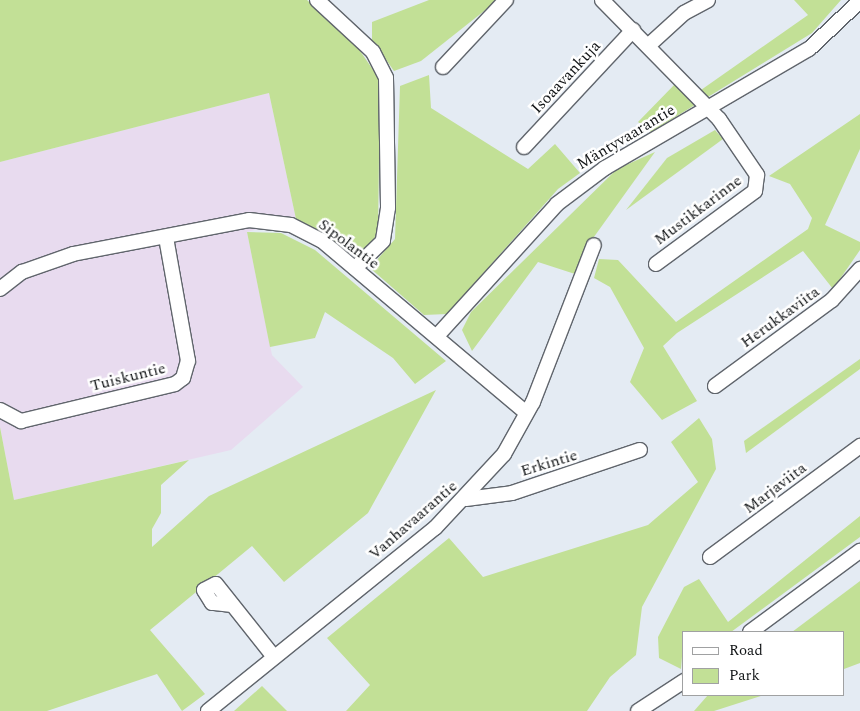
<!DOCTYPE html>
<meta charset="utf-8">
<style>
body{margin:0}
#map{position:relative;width:860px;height:711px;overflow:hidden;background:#e4ebf3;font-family:Spectral,serif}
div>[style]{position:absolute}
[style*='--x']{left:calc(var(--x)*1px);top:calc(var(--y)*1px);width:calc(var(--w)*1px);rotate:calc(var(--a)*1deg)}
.industrial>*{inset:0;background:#e8dbef}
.green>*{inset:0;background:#c2e096}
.roads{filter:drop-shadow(1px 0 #60656c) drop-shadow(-1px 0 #60656c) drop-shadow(0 1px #60656c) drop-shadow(0 -1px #60656c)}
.minor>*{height:14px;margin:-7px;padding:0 7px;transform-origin:7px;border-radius:7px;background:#fff}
span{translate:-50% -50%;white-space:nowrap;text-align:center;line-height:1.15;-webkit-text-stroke:5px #fff;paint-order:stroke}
.street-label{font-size:16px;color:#121517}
.legend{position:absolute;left:682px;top:631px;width:162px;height:65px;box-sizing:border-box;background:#fff;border:1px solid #a0a1a2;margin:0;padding:6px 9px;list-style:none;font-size:15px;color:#121517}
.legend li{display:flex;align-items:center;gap:10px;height:25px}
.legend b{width:25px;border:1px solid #a0a1a2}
</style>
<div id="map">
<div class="industrial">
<i style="clip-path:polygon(269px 93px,296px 219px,247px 232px,272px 355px,303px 387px,231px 450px,14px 500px,0 427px,0 162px)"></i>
</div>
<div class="green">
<i style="clip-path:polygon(0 0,307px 0,354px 42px,380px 80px,378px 234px,358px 257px,296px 219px,269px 93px,0 162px)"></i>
<i style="clip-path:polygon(429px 0,498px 0,421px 61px,394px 71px,372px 40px,372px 22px)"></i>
<i style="clip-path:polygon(794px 0,841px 0,812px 33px,651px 132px,638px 122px,675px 84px,691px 97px,808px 15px)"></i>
<i style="clip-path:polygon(429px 75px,431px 108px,528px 169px,555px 144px,580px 173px,558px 189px,447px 314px,424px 315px,370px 268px,395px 239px,400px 86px)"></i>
<i style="clip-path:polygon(860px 114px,860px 149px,825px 225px,860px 242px,860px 250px,833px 289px,803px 251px,677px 333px,663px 346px,697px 401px,662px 420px,630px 382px,644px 348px,610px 287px,594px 278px,599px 259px,618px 260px,676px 322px,808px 229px,812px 218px,790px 184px,769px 176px)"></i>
<i style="clip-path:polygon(715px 130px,723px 139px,626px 210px,667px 158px)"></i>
<i style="clip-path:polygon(655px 152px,586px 248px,580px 271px,575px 274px,538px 262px,472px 351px,462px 330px,471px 312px,617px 169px)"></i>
<i style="clip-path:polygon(247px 232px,281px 233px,315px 250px,446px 361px,415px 384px,393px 358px,325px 312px,315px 338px,270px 347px)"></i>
<i style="clip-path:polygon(860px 359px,860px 369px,746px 453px,744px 441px)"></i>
<i style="clip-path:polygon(436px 390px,368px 513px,284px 582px,252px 546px,150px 630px,205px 694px,182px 711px,157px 674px,47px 711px,0 711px,0 427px,14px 500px,189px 460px,161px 485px,161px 513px,152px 529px,152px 547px,209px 496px)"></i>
<i style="clip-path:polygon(699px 418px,712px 439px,716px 469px,642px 607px,636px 655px,610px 677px,587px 711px,346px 711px,370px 685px,327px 638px,449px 538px,483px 577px,648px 525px,698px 482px,671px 442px)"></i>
<i style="clip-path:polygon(860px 516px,860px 537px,731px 632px,684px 632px,681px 669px,659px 658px,658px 637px,684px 587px,699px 579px,728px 622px)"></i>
<i style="clip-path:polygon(860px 581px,860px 663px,844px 669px,844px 632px,792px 632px)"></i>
<i style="clip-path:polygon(262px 686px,287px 711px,234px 711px)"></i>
<i style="clip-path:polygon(708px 695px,764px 695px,714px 711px,694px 711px)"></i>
</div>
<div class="roads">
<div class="minor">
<i style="--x:317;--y:0;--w:76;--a:42.9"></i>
<i style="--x:373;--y:52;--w:29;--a:63"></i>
<i style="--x:386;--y:78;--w:130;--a:89.1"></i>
<i style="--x:388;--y:208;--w:33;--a:99"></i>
<i style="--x:383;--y:241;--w:39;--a:136"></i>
<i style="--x:602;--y:0;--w:167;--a:45.5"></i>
<i style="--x:719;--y:119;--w:68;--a:55.8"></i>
<i style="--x:757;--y:175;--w:16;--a:97"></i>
<i style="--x:755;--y:191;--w:123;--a:143.6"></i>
<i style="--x:649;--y:45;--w:47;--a:-42.4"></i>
<i style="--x:684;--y:13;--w:27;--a:-28"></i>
<i style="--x:443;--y:67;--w:92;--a:-46.8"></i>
<i style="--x:524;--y:147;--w:160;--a:-47"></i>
<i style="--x:0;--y:289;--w:28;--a:-38"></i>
<i style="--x:22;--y:272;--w:54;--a:-19.4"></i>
<i style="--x:73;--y:254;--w:179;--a:-10.9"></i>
<i style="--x:249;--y:220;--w:42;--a:6.8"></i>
<i style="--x:291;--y:225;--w:34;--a:27"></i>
<i style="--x:321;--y:240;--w:267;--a:40.1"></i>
<i style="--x:437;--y:336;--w:178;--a:-47.7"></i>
<i style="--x:557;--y:204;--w:60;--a:-36.9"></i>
<i style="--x:605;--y:168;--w:236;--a:-30.3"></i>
<i style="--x:809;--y:49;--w:70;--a:-43.3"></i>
<i style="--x:715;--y:386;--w:145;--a:-36.3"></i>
<i style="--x:832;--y:300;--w:42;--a:-47.9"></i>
<i style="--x:0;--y:410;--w:24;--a:28"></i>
<i style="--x:21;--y:421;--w:158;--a:-13.5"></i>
<i style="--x:175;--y:384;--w:10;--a:-37"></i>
<i style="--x:183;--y:378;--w:18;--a:-74"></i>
<i style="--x:188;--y:361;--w:125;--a:-100.1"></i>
<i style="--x:466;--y:499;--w:46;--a:-7.4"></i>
<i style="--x:512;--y:493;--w:135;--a:-18.6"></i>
<i style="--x:710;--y:557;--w:187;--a:-36.5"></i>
<i style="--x:232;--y:605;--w:20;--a:-174"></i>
<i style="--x:212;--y:603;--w:15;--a:-122"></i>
<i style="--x:204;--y:590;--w:13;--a:-27"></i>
<i style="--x:216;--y:584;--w:93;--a:51.5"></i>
<i style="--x:750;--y:632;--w:137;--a:-36.4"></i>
<i style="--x:208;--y:711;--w:292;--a:-38.9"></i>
<i style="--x:435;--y:528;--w:101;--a:-47"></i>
<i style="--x:504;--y:454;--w:60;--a:-60.9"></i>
<i style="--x:533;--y:402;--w:168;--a:-68.8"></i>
<i style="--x:638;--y:711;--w:55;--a:-33.1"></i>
</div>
</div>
<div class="street-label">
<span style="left:566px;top:77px;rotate:-47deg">Isoaavankuja</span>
<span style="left:626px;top:137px;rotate:-31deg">Mäntyvaarantie</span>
<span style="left:698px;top:210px;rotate:-37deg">Mustikkarinne</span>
<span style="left:349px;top:244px;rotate:37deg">Sipolantie</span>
<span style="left:780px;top:317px;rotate:-36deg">Herukkaviita</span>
<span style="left:128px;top:377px;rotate:-14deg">Tuiskuntie</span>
<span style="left:549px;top:463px;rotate:-17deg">Erkintie</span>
<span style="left:775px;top:488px;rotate:-37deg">Marjaviita</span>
<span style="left:413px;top:520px;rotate:-41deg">Vanhavaarantie</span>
</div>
<ul class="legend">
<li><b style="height:6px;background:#fff"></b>Road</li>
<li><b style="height:14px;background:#c2e096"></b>Park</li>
</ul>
</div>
